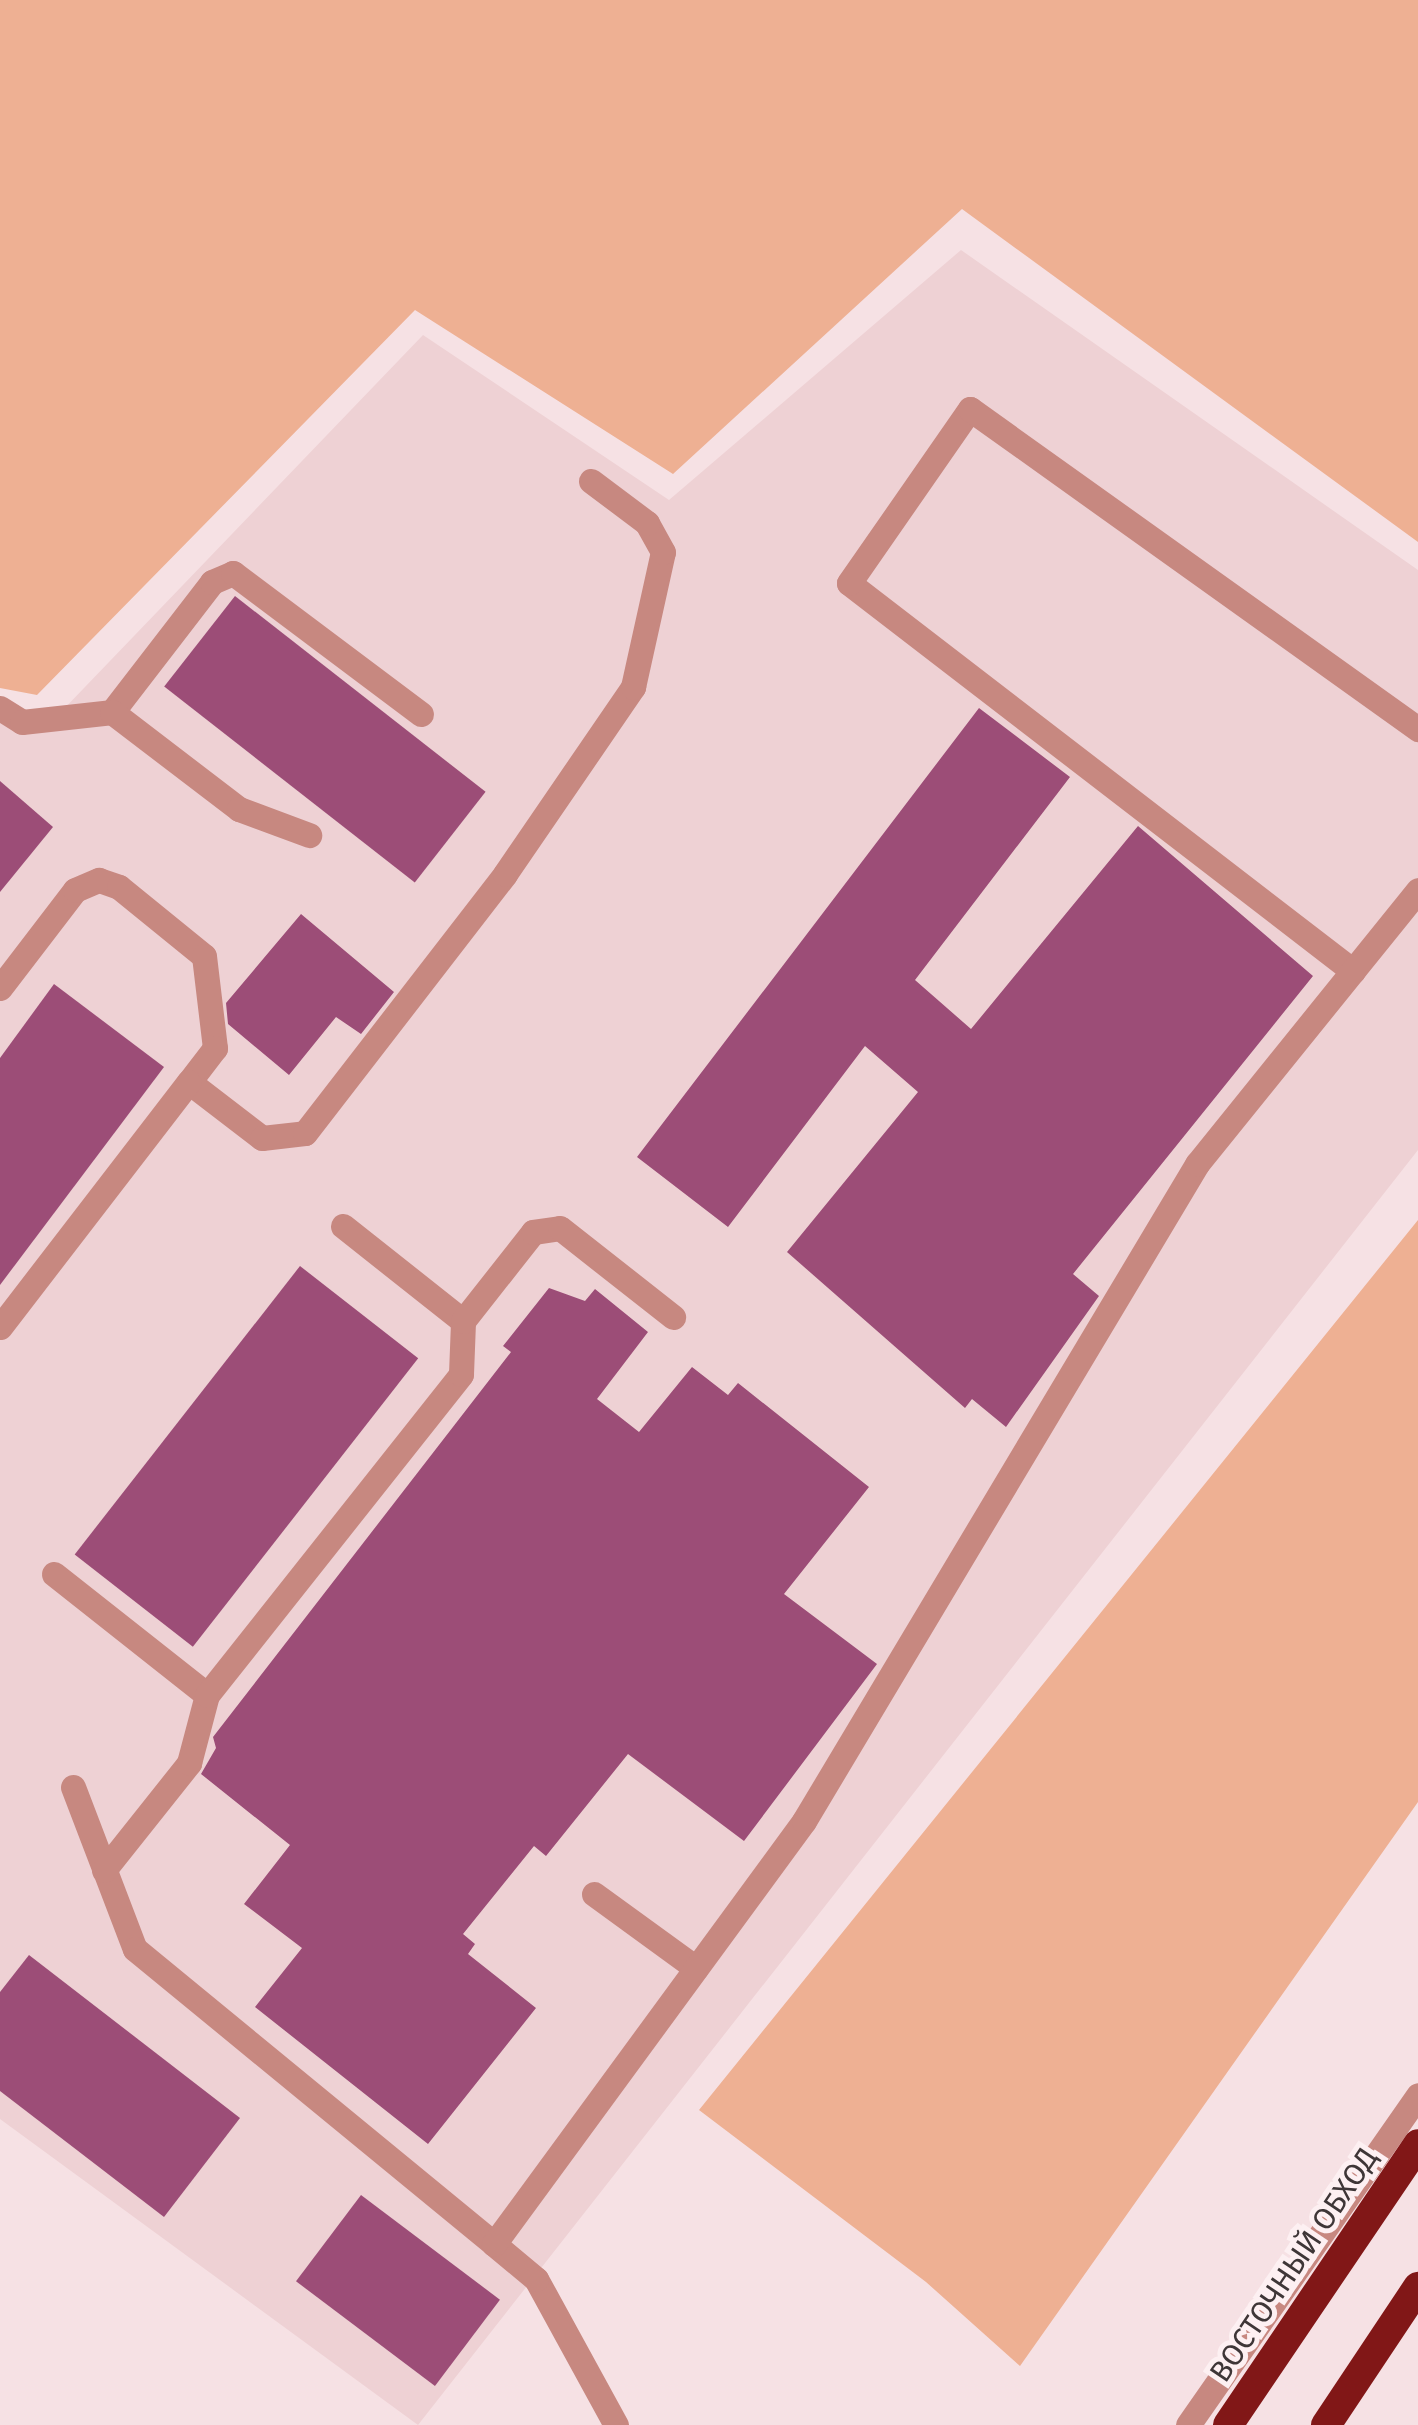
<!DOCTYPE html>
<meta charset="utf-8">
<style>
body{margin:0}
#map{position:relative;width:1418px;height:2425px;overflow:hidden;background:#f6e1e4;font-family:"Fira Sans",sans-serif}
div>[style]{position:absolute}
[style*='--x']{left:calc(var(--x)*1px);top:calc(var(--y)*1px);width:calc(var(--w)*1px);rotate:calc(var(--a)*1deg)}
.built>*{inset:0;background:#eed1d4}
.green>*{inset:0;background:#eeb093}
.building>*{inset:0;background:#9c4d77;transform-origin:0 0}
.minor>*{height:25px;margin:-12.5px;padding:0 12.5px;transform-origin:12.5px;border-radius:12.5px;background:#c78880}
.highway>*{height:30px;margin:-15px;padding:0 15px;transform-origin:15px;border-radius:15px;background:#811717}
span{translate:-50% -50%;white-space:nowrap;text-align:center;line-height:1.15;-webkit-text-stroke:10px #fdf0f2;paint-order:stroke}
.street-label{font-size:30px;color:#3e3637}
</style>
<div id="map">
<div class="built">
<i style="clip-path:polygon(961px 250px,1418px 570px,1418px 1150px,418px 2425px,0 2119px,0 711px,60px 713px,423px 335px,669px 500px)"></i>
</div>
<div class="green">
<i style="clip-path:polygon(0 0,1418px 0,1418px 542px,962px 209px,673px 474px,415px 310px,37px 695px,0 688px)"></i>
<i style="clip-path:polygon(1418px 1220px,1418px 1802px,1020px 2366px,926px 2282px,699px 2110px)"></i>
</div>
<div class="building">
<i style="left:235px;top:596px;width:318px;height:115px;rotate:38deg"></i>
<i style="clip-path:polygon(979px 708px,1070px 777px,915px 980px,971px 1029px,1138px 826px,1313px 976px,1073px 1274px,1099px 1296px,1006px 1427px,972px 1399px,965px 1408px,787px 1252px,918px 1092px,865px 1046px,728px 1227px,637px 1157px)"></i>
<i style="clip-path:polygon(0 781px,53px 827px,0 892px)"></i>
<i style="clip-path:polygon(301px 914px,394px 992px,361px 1034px,336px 1017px,289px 1075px,228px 1024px,226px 1003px)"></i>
<i style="clip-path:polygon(54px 984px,164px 1067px,0 1285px,0 1058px)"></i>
<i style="left:300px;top:1266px;width:150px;height:366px;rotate:38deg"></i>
<i style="clip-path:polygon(549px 1288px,585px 1301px,595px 1289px,648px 1332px,597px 1399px,639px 1432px,692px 1367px,728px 1395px,738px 1383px,869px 1487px,784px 1594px,877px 1664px,744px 1841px,628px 1754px,546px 1856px,534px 1846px,463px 1934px,475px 1944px,468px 1954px,536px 2008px,428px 2144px,255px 2007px,302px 1948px,244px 1904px,290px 1845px,201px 1774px,216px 1748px,213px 1737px,511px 1352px,503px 1346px)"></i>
<i style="clip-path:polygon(29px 1955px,240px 2118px,164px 2217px,0 2091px,0 1992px)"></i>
<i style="left:361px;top:2195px;width:174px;height:108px;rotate:37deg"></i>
</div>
<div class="minor">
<i style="--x:0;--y:708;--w:26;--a:32"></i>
<i style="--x:22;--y:722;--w:91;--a:-6.3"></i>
<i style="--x:112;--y:712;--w:164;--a:-52.4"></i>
<i style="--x:212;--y:582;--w:23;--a:-23"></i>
<i style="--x:233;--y:573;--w:235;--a:36.9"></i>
<i style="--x:112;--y:712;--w:160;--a:37.4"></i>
<i style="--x:239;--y:809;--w:75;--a:20.4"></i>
<i style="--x:1353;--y:971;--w:636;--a:-142.41"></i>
<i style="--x:849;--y:583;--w:212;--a:-55.2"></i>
<i style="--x:970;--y:409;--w:551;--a:35.54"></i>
<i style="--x:0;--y:988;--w:123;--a:-52.6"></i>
<i style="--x:75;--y:890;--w:26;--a:-23"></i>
<i style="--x:99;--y:880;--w:21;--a:19"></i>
<i style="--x:119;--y:887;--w:109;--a:39.1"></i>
<i style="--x:204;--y:956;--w:93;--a:83.2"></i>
<i style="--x:215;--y:1048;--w:43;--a:127.4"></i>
<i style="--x:189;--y:1082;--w:92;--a:37.5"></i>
<i style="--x:262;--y:1138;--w:43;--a:-6.6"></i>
<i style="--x:305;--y:1133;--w:327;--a:-52.3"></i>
<i style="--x:505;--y:874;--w:227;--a:-55.6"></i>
<i style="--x:633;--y:687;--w:138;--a:-77.5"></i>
<i style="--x:663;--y:552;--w:33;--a:-119"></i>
<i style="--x:647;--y:523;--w:70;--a:-143.1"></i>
<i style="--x:343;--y:1226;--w:153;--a:38.4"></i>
<i style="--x:0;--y:1327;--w:309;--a:-52.4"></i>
<i style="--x:54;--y:1574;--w:195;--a:38.3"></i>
<i style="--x:73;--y:1787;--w:173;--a:69.1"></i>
<i style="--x:135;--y:1949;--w:465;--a:39.4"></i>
<i style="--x:104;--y:1870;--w:137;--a:-51.5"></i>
<i style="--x:189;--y:1763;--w:70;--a:-75.2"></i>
<i style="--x:207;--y:1695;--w:409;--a:-51.6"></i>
<i style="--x:461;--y:1374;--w:53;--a:-87.8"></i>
<i style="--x:463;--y:1321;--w:113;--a:-51.8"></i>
<i style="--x:533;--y:1232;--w:27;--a:-8"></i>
<i style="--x:560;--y:1228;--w:144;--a:38.2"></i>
<i style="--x:594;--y:1894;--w:126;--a:36"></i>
<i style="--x:616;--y:2425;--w:166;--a:-118.7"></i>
<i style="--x:536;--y:2279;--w:55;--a:-140.2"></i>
<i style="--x:494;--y:2244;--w:524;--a:-53.76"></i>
<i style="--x:804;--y:1821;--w:766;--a:-59.11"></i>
<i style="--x:1197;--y:1164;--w:352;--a:-51.1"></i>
<i style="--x:1188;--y:2425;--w:402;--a:-55.1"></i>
</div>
<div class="highway">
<i style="--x:1228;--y:2425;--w:339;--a:-55.9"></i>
<i style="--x:1326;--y:2425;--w:166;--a:-56.3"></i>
</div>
<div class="street-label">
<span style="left:1294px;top:2265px;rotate:-56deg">ВОСТОЧНЫЙ ОБХОД</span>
</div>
</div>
